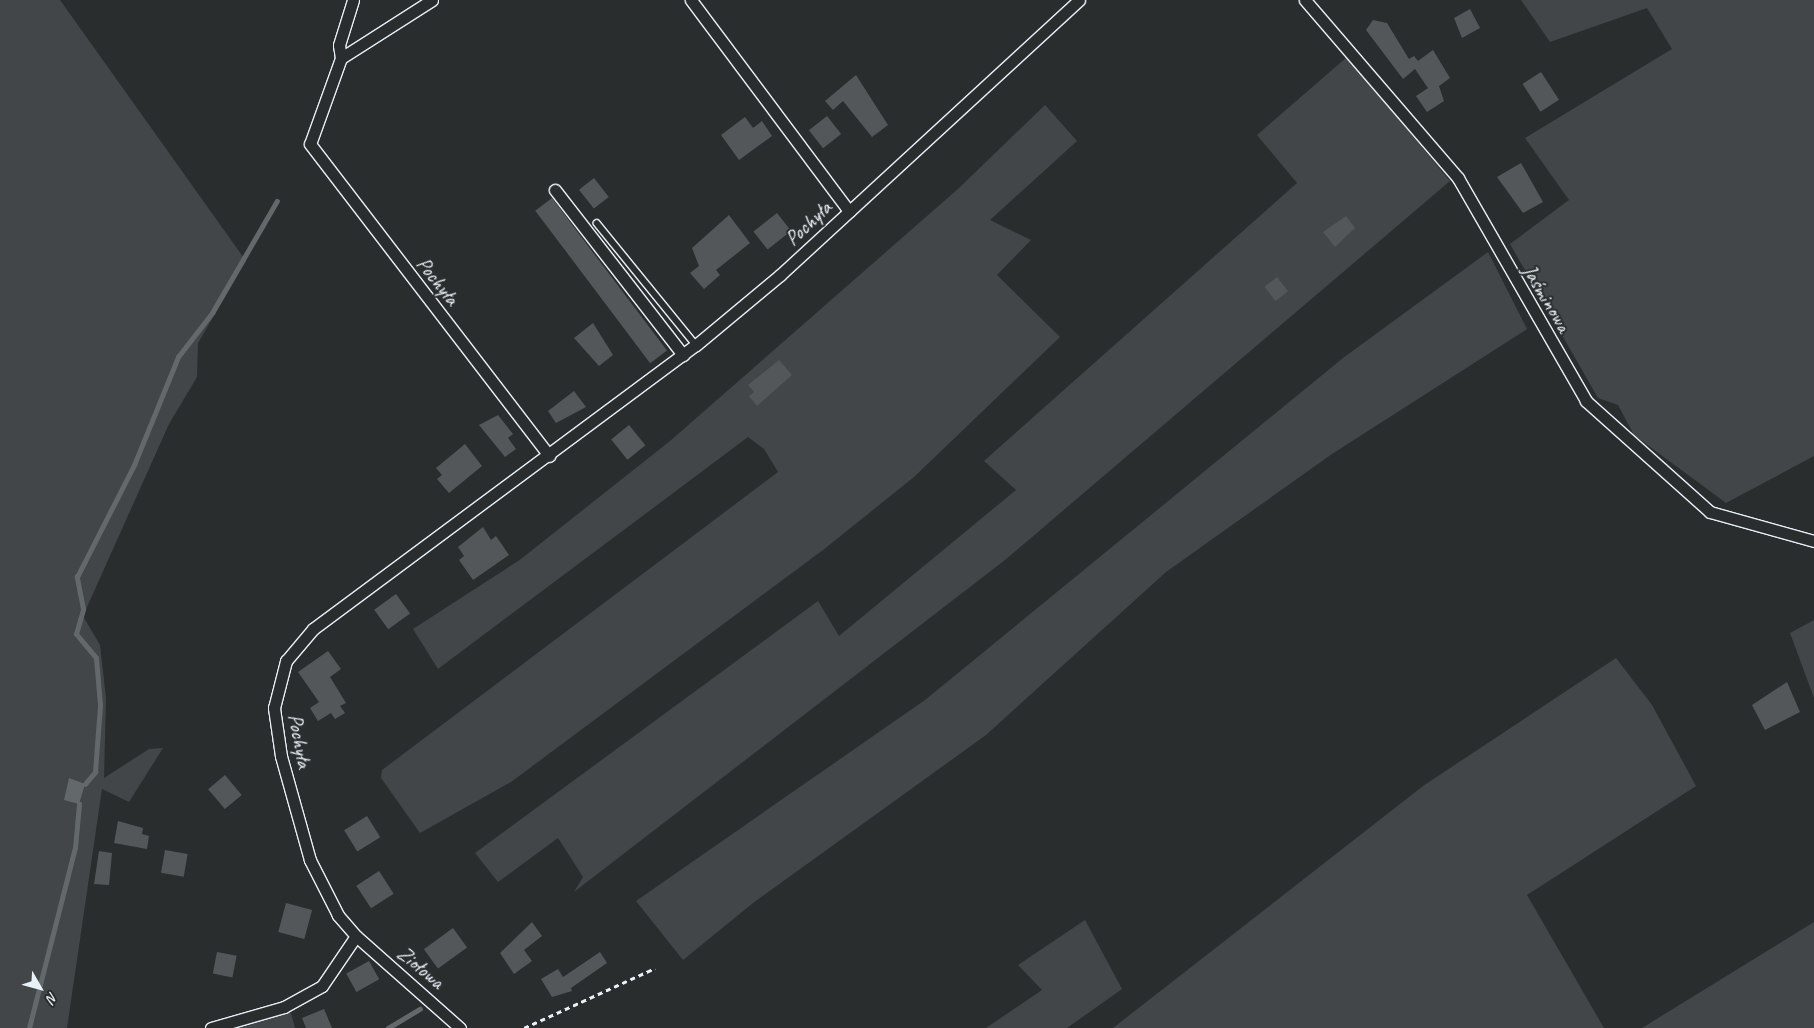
<!DOCTYPE html>
<meta charset="utf-8">
<style>
body{margin:0}
#map{position:relative;width:1814px;height:1028px;overflow:hidden;background:#2a2d2e;font-family:Caveat,sans-serif}
div>[style]{position:absolute}
[style*='--x']{left:calc(var(--x)*1px);top:calc(var(--y)*1px);width:calc(var(--w)*1px);rotate:calc(var(--a)*1deg)}
.green>*{inset:0;background:#424648}
.water>*{inset:0;background:#63686b}
.stream>*{height:4.5px;margin:-2.25px;padding:0 2.25px;transform-origin:2.25px;border-radius:2.25px;background:#63686b}
.building>*{inset:0;background:#535759;transform-origin:0 0}
.path>*{height:2.5px;margin-top:-1.25px;transform-origin:0;background:repeating-linear-gradient(90deg,#e8f1f8 0 5px,transparent 0 9px)}
.roads{filter:drop-shadow(1px 0 #e8f1f8) drop-shadow(-1px 0 #e8f1f8) drop-shadow(0 1px #e8f1f8) drop-shadow(0 -1px #e8f1f8)}
.lane>*{height:5.5px;margin:-2.75px;padding:0 2.75px;transform-origin:2.75px;border-radius:2.75px;background:#2a2d2e}
.street>*{height:11px;margin:-5.5px;padding:0 5.5px;transform-origin:5.5px;border-radius:5.5px;background:#2a2d2e}
span{translate:-50% -50%;white-space:nowrap;text-align:center;line-height:1.15;-webkit-text-stroke:4px #2a2d2e;paint-order:stroke}
.street-label{font-size:21px;color:#e8f1f8}
.north{position:absolute;left:15px;top:963px;width:50px;height:50px;-webkit-text-stroke:4px #2a2d2e;paint-order:stroke;rotate:128deg;font-size:14px;font-weight:700;line-height:20px;text-align:center;color:#e8f1f8}
.north::after{content:'';display:block;margin:auto;width:18px;height:22px;background:#e8f1f8;clip-path:polygon(50% 0,100% 100%,50% 72%,0 100%)}
</style>
<div id="map">
<div class="green">
<i style="clip-path:polygon(0 0,60px 0,246px 261px,198px 343px,197px 377px,169px 424px,83px 616px,100px 645px,106px 698px,104px 778px,149px 749px,163px 748px,129px 802px,102px 789px,67px 1028px,0 1028px)"></i>
<i style="clip-path:polygon(1521px 0,1814px 0,1814px 456px,1726px 503px,1634px 435px,1618px 405px,1598px 398px,1510px 244px,1569px 200px,1525px 138px,1672px 49px,1647px 8px,1550px 42px)"></i>
<i style="clip-path:polygon(1347px 57px,1450px 181px,1005px 560px,574px 892px,583px 877px,558px 838px,498px 882px,475px 853px,818px 601px,839px 636px,1016px 490px,984px 461px,1297px 183px,1257px 135px)"></i>
<i style="clip-path:polygon(1045px 105px,1077px 141px,990px 220px,1031px 240px,997px 275px,1060px 337px,914px 477px,823px 550px,511px 782px,420px 833px,381px 778px,382px 770px,778px 472px,764px 449px,748px 437px,438px 669px,413px 629px,521px 559px,670px 441px,959px 188px)"></i>
<i style="clip-path:polygon(1488px 252px,1527px 329px,1332px 454px,1166px 572px,986px 735px,753px 903px,683px 960px,636px 901px,925px 700px,1343px 358px)"></i>
<i style="clip-path:polygon(1814px 620px,1814px 698px,1790px 633px)"></i>
<i style="clip-path:polygon(1616px 658px,1652px 705px,1696px 786px,1527px 895px,1604px 1028px,1113px 1028px,1423px 786px)"></i>
<i style="clip-path:polygon(1085px 920px,1122px 989px,1067px 1028px,986px 1028px,1042px 990px,1018px 965px)"></i>
<i style="clip-path:polygon(1814px 922px,1814px 1028px,1642px 1028px)"></i>
<i style="clip-path:polygon(277px 1013px,291px 1013px,295px 1028px,226px 1028px)"></i>
</div>
<div class="water">
<i style="clip-path:polygon(69px 778px,85px 784px,79px 804px,64px 800px)"></i>
</div>
<div class="stream">
<i style="--x:85;--y:784;--w:16;--a:-50"></i>
<i style="--x:95;--y:772;--w:67;--a:-85.7"></i>
<i style="--x:100;--y:705;--w:47;--a:-94.9"></i>
<i style="--x:96;--y:658;--w:31;--a:-130"></i>
<i style="--x:76;--y:634;--w:26;--a:-74"></i>
<i style="--x:83;--y:609;--w:33;--a:-101"></i>
<i style="--x:77;--y:577;--w:126;--a:-63"></i>
<i style="--x:134;--y:465;--w:117;--a:-67.8"></i>
<i style="--x:178;--y:357;--w:56;--a:-52.3"></i>
<i style="--x:212;--y:313;--w:129;--a:-59.9"></i>
<i style="--x:29;--y:1028;--w:186;--a:-75.7"></i>
<i style="--x:75;--y:848;--w:44;--a:-84.8"></i>
<i style="--x:388;--y:1028;--w:37;--a:-31"></i>
</div>
<div class="building">
<i style="clip-path:polygon(1470px 9px,1480px 28px,1462px 38px,1454px 18px)"></i>
<i style="clip-path:polygon(1373px 20px,1387px 23px,1409px 59px,1414px 56px,1418px 61px,1433px 50px,1450px 78px,1439px 86px,1444px 101px,1427px 112px,1416px 96px,1428px 88px,1415px 69px,1403px 79px,1366px 30px)"></i>
<i style="left:1541px;top:72px;width:33px;height:22px;rotate:57deg"></i>
<i style="clip-path:polygon(856px 75px,888px 125px,872px 137px,843px 101px,833px 110px,825px 101px)"></i>
<i style="left:827px;top:116px;width:23px;height:23px;rotate:52deg"></i>
<i style="clip-path:polygon(745px 117px,753px 128px,762px 121px,772px 136px,739px 160px,721px 135px)"></i>
<i style="clip-path:polygon(1521px 163px,1543px 202px,1523px 213px,1497px 177px)"></i>
<i style="left:594px;top:178px;width:24px;height:19px;rotate:52deg"></i>
<i style="left:552px;top:198px;width:191px;height:21px;rotate:53deg"></i>
<i style="left:777px;top:213px;width:23px;height:30px;rotate:52deg"></i>
<i style="clip-path:polygon(729px 215px,750px 243px,716px 270px,720px 275px,704px 289px,690px 273px,699px 266px,692px 248px)"></i>
<i style="clip-path:polygon(1346px 216px,1355px 228px,1335px 247px,1323px 232px)"></i>
<i style="left:1277px;top:277px;width:18px;height:16px;rotate:52deg"></i>
<i style="clip-path:polygon(593px 323px,613px 355px,599px 366px,574px 338px)"></i>
<i style="clip-path:polygon(779px 360px,792px 375px,757px 406px,749px 396px,754px 392px,748px 385px)"></i>
<i style="clip-path:polygon(574px 391px,586px 407px,556px 423px,548px 411px)"></i>
<i style="clip-path:polygon(498px 415px,513px 434px,508px 438px,516px 449px,505px 457px,479px 425px)"></i>
<i style="left:629px;top:425px;width:26px;height:23px;rotate:51deg"></i>
<i style="clip-path:polygon(465px 444px,482px 466px,449px 493px,437px 479px,442px 475px,436px 468px)"></i>
<i style="clip-path:polygon(483px 527px,491px 540px,496px 536px,509px 555px,473px 580px,459px 560px,464px 556px,458px 547px)"></i>
<i style="left:396px;top:594px;width:24px;height:27px;rotate:54deg"></i>
<i style="clip-path:polygon(328px 651px,341px 669px,330px 677px,346px 703px,340px 706px,345px 713px,335px 719px,331px 713px,318px 721px,310px 708px,319px 702px,298px 672px)"></i>
<i style="clip-path:polygon(1787px 682px,1800px 712px,1765px 730px,1752px 705px)"></i>
<i style="left:225px;top:775px;width:26px;height:22px;rotate:50deg"></i>
<i style="left:367px;top:816px;width:25px;height:27px;rotate:58deg"></i>
<i style="clip-path:polygon(118px 821px,143px 828px,142px 834px,149px 836px,147px 849px,114px 843px)"></i>
<i style="left:165px;top:850px;width:23px;height:23px;rotate:10deg"></i>
<i style="clip-path:polygon(99px 851px,112px 853px,109px 885px,94px 884px)"></i>
<i style="left:379px;top:871px;width:27px;height:27px;rotate:57deg"></i>
<i style="left:286px;top:903px;width:27px;height:30px;rotate:15deg"></i>
<i style="clip-path:polygon(532px 922px,542px 936px,524px 950px,532px 961px,514px 974px,500px 953px)"></i>
<i style="left:453px;top:928px;width:24px;height:36px;rotate:54deg"></i>
<i style="left:217px;top:952px;width:20px;height:22px;rotate:11deg"></i>
<i style="clip-path:polygon(600px 952px,607px 963px,571px 988px,572px 991px,552px 997px,541px 979px,558px 969px,563px 977px)"></i>
<i style="left:369px;top:961px;width:21px;height:26px;rotate:61deg"></i>
<i style="clip-path:polygon(324px 1009px,332px 1028px,306px 1028px,302px 1018px)"></i>
</div>
<div class="path">
<i style="--x:524;--y:1028;--w:144;--a:-24.6"></i>
</div>
<div class="roads">
<div class="lane">
<i style="--x:597;--y:223;--w:157;--a:50.9"></i>
</div>
<div class="street">
<i style="--x:432;--y:0;--w:108;--a:147.5"></i>
<i style="--x:341;--y:58;--w:91;--a:109.8"></i>
<i style="--x:310;--y:144;--w:393;--a:52.5"></i>
<i style="--x:691;--y:0;--w:264;--a:53.2"></i>
<i style="--x:1305;--y:0;--w:235;--a:49.3"></i>
<i style="--x:1458;--y:178;--w:257;--a:60.1"></i>
<i style="--x:1586;--y:401;--w:166;--a:41.8"></i>
<i style="--x:1710;--y:512;--w:108;--a:15.6"></i>
<i style="--x:341;--y:58;--w:13;--a:-99"></i>
<i style="--x:339;--y:45;--w:47;--a:-72.7"></i>
<i style="--x:555;--y:190;--w:209;--a:52.2"></i>
<i style="--x:211;--y:1028;--w:76;--a:-16"></i>
<i style="--x:284;--y:1007;--w:43;--a:-28.9"></i>
<i style="--x:322;--y:986;--w:60;--a:-55.8"></i>
<i style="--x:460;--y:1028;--w:139;--a:-138.5"></i>
<i style="--x:356;--y:936;--w:28;--a:-131"></i>
<i style="--x:338;--y:915;--w:62;--a:-117"></i>
<i style="--x:310;--y:860;--w:108;--a:-105.6"></i>
<i style="--x:281;--y:756;--w:49;--a:-98.3"></i>
<i style="--x:274;--y:708;--w:49;--a:-75.7"></i>
<i style="--x:286;--y:661;--w:42;--a:-49.8"></i>
<i style="--x:313;--y:629;--w:477;--a:-36.6"></i>
<i style="--x:696;--y:345;--w:109;--a:-39.8"></i>
<i style="--x:780;--y:275;--w:406;--a:-42.6"></i>
</div>
</div>
<div class="street-label">
<span style="left:808px;top:223px;rotate:-43deg">Pochyła</span>
<span style="left:438px;top:281px;rotate:52deg">Pochyła</span>
<span style="left:1547px;top:298px;rotate:59deg">Jaśminowa</span>
<span style="left:300px;top:741px;rotate:80deg">Pochyła</span>
<span style="left:421px;top:967px;rotate:40deg">Ziołowa</span>
</div>
<div class="north">N</div>
</div>
